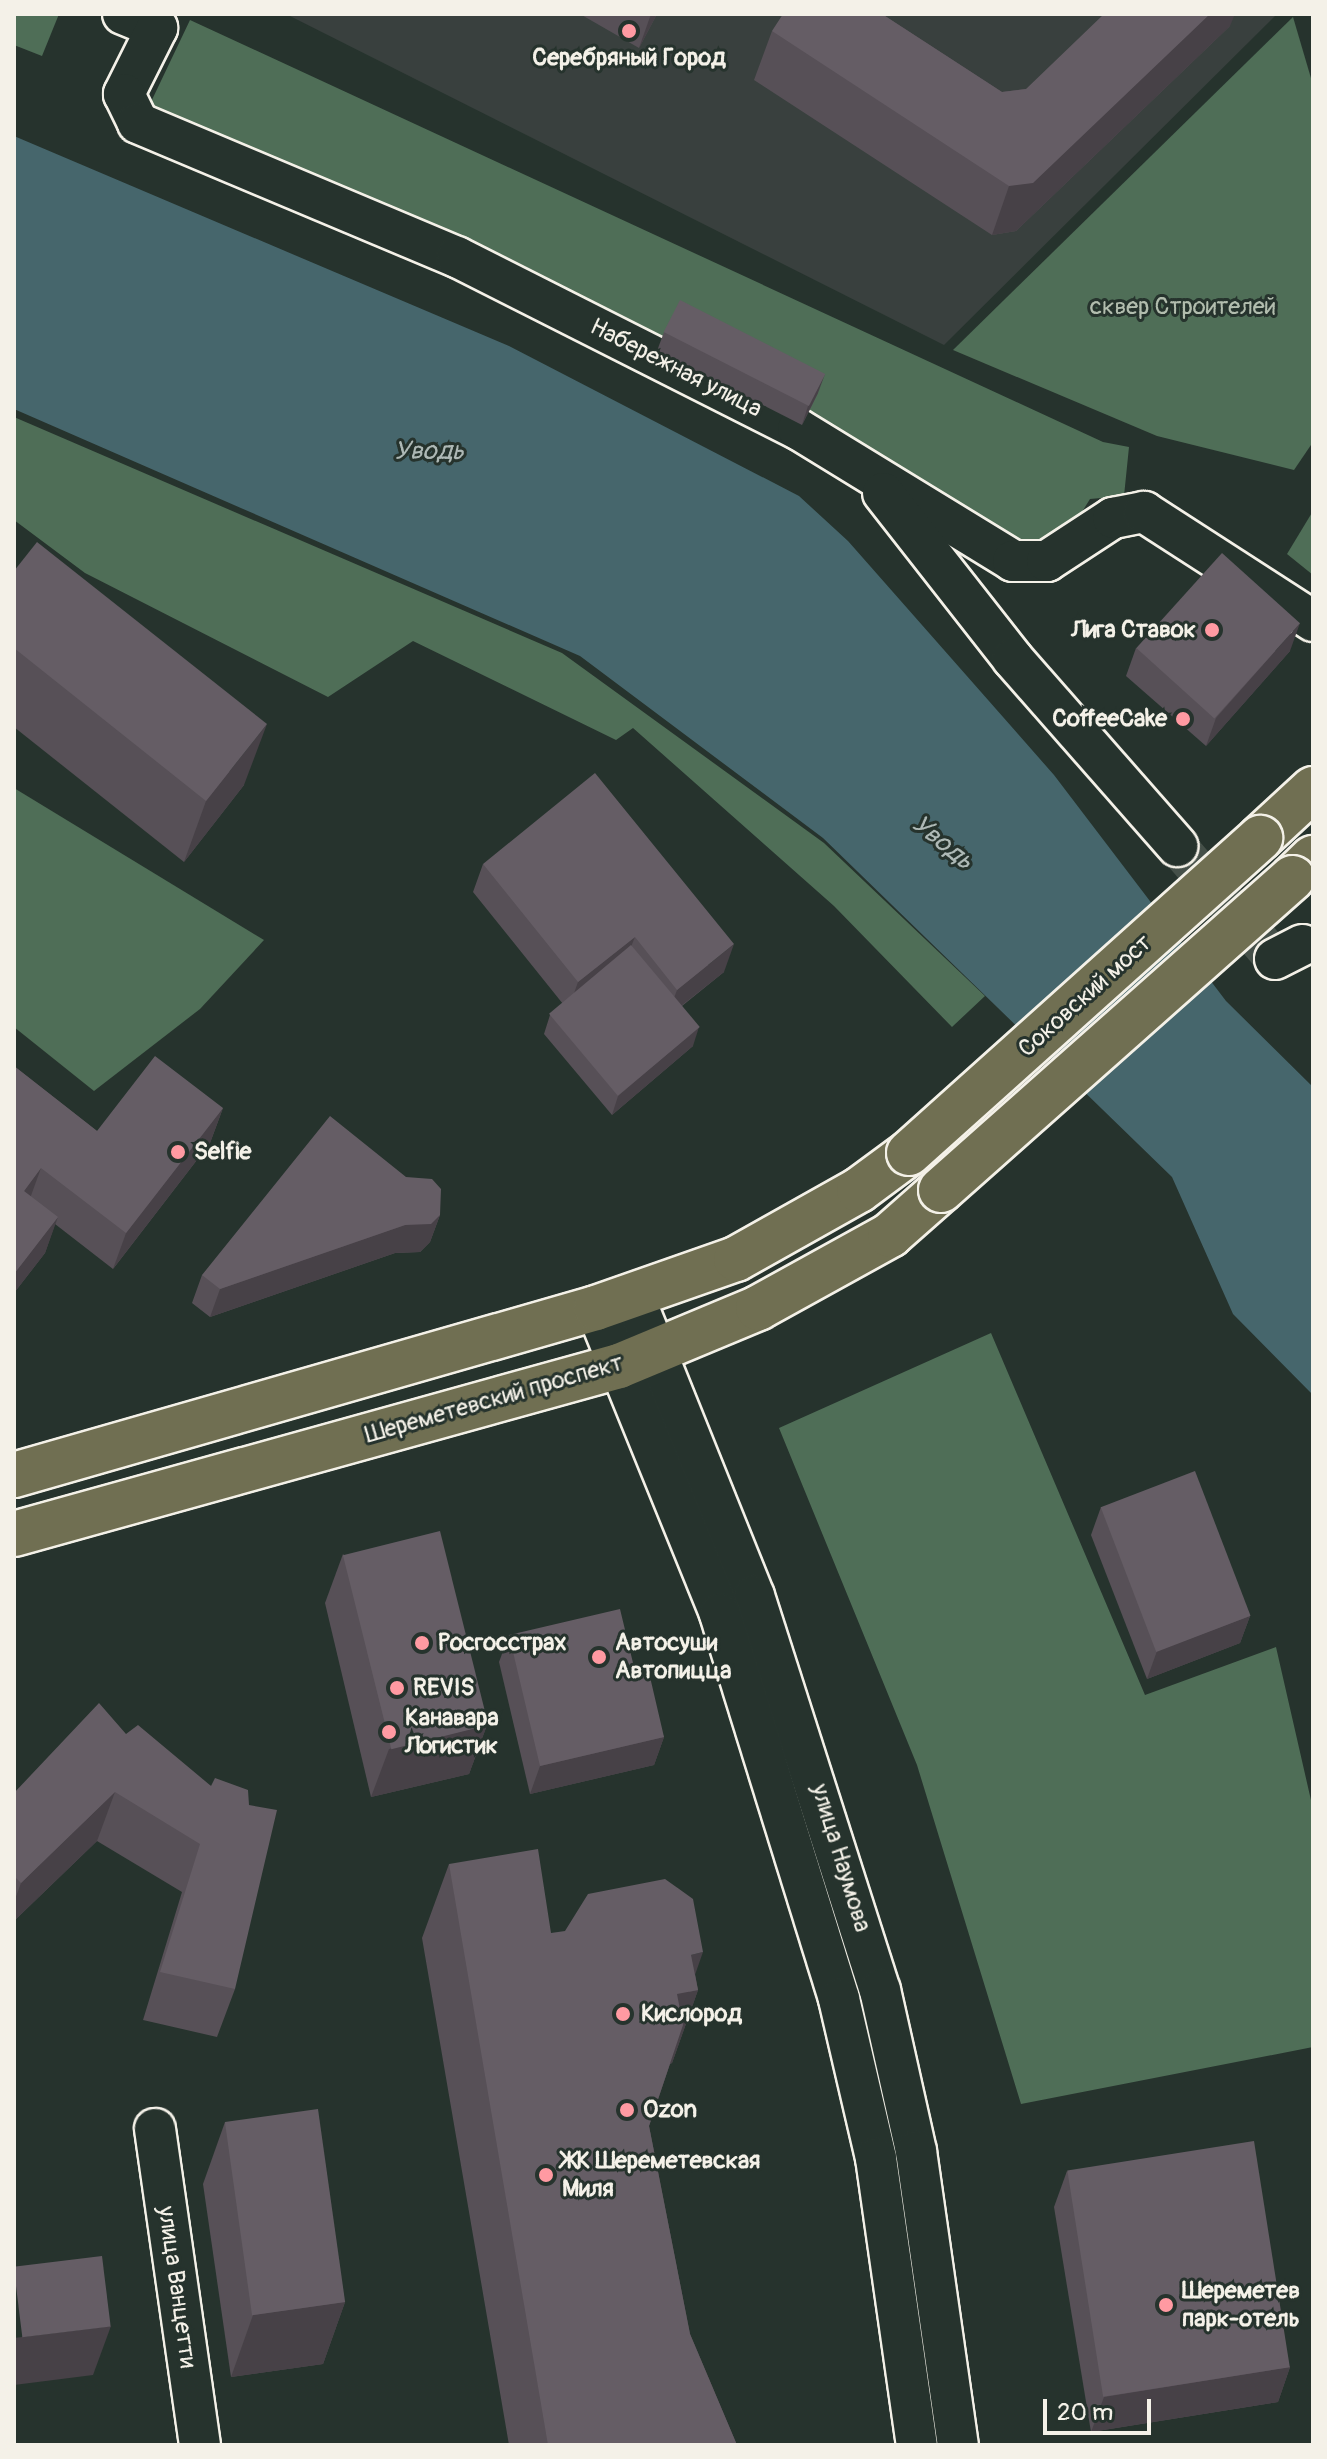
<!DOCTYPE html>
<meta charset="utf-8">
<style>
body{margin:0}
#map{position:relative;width:1327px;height:2459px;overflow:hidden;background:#26332d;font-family:Pangolin,sans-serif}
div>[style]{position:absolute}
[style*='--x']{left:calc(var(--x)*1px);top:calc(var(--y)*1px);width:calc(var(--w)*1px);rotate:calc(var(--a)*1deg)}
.built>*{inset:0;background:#39403e}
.green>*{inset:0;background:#4f6e57}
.water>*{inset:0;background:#46666c}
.minor-tunnel>*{height:40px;margin-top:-20px;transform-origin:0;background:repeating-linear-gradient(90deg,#455049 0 40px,transparent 0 60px)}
.roads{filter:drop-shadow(2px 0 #f4f1e8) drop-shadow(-2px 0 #f4f1e8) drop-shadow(0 2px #f4f1e8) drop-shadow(0 -2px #f4f1e8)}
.minor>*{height:40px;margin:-20px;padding:0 20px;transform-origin:20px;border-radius:20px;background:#26332d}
.major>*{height:44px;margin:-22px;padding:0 22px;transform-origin:22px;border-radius:22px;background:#706f52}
.bridges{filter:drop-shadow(2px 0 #f4f1e8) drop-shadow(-2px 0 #f4f1e8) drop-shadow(0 2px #f4f1e8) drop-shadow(0 -2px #f4f1e8)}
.major-bridge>*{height:44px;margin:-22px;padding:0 22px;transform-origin:22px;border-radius:22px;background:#706f52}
.wall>*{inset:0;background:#575057}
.shaded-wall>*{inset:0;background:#474147}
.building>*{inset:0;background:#655d65;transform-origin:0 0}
.dots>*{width:22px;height:22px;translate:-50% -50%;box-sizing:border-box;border:4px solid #26332d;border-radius:50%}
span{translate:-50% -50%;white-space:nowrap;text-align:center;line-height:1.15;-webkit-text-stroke:6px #26332d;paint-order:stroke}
.poi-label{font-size:24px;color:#f4f1e8;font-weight:700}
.right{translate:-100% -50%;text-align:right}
.left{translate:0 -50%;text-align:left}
.park-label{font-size:24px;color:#b2bdae}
.street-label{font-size:24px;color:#f4f1e8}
.water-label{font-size:26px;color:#aeb9b6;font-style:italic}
.frame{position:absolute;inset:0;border:16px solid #f4f1e8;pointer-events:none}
.scale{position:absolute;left:1043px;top:2399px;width:108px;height:36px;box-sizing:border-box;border:4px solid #f4f1e8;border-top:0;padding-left:10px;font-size:24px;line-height:28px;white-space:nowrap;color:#f4f1e8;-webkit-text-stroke:6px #26332d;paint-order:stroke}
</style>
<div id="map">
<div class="built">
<i style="clip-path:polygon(286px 14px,1277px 14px,944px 345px)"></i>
</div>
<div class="green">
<i style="clip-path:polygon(14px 14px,59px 14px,42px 56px,14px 45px)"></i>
<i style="clip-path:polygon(1293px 17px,1313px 85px,1313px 442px,1294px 470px,1157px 436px,953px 350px)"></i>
<i style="clip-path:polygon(190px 20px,1103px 442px,1129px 447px,1124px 496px,1090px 499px,1072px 528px,1031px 546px,1010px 544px,468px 248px,150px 104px)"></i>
<i style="clip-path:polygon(14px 417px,562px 653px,824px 843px,985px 996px,952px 1027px,834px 906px,633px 728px,616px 740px,413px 641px,328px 697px,85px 573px,14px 520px)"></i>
<i style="clip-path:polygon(1313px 511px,1313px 575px,1287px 554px)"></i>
<i style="clip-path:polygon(14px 788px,264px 940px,200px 1009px,94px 1091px,14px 1027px)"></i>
<i style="clip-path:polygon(991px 1333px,1145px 1695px,1276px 1647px,1313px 1809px,1313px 2047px,1021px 2104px,917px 1765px,779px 1428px)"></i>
</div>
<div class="water">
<i style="clip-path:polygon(14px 136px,509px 346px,799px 496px,848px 541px,1054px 775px,1226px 1001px,1313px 1087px,1313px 1395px,1233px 1314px,1172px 1177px,823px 838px,580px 656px,14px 409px)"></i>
</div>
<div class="minor-tunnel">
<i style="--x:1177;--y:846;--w:150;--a:49.1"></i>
</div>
<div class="roads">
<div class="minor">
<i style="--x:123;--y:14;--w:37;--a:22"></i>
<i style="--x:157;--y:28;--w:74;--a:116.6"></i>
<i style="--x:124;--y:94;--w:32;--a:64"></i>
<i style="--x:138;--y:123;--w:346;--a:22.8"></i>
<i style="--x:457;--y:257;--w:382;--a:26.8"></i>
<i style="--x:798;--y:429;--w:252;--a:31.5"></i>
<i style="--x:1013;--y:561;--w:34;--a:0"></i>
<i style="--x:1047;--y:561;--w:79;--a:-33.1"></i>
<i style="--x:1113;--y:518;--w:32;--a:-11"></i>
<i style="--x:1144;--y:512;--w:201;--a:32.8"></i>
<i style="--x:883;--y:493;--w:211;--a:51.9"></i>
<i style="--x:1013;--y:659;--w:249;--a:48.7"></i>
<i style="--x:1275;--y:959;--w:31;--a:-27"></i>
<i style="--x:633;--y:1295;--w:324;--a:68.1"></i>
<i style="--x:754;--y:1596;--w:414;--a:72.3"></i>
<i style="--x:880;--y:1990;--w:165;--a:77.4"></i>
<i style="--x:916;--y:2151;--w:297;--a:81.9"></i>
<i style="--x:596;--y:1308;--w:330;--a:67.9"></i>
<i style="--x:720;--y:1614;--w:403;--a:72.8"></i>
<i style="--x:839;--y:1999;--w:163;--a:76.9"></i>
<i style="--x:876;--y:2158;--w:290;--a:81.9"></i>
<i style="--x:155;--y:2129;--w:319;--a:81.9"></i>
</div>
<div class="major">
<i style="--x:1260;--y:838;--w:72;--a:-42.8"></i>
<i style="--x:1292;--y:878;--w:29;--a:-44"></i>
<i style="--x:14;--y:1475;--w:605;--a:-16.01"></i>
<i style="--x:596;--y:1308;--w:148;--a:-19.3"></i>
<i style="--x:736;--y:1259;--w:141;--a:-29.3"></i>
<i style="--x:859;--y:1190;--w:62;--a:-36.5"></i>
<i style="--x:14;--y:1534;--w:628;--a:-15.52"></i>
<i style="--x:619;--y:1366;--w:151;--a:-22.6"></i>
<i style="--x:758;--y:1308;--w:151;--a:-28.9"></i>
<i style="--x:890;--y:1235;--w:68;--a:-41.4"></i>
</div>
</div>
<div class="bridges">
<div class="major-bridge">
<i style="--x:909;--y:1153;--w:472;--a:-41.9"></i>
<i style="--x:941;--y:1190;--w:470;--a:-41.6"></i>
</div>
</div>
<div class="wall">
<i style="clip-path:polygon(580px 14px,657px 14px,639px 48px)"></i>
<i style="clip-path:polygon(886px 14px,885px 16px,1002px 92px,1026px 89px,1230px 26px,1016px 231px,992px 235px,754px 80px,772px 31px)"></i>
<i style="clip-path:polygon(664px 332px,818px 393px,802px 425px,657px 351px)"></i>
<i style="clip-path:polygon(14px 571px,244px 785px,184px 862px,14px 727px)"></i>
<i style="clip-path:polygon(1136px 648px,1290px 651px,1206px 746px,1126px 676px)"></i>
<i style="clip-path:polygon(483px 864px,724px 972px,682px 1006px,693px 1046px,612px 1115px,544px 1034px,550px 1015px,563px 1004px,473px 892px)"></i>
<i style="clip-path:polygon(14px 1066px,97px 1131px,223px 1108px,210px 1143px,113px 1269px,55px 1224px,45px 1253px,14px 1293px)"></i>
<i style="clip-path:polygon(440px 1215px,430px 1242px,420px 1252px,395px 1253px,210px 1317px,192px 1303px,202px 1275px)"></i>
<i style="clip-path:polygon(1101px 1507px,1250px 1616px,1240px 1643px,1147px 1679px,1091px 1535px)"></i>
<i style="clip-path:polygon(343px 1554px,487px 1725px,469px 1774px,371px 1797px,325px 1603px)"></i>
<i style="clip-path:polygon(509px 1635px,634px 1667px,664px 1737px,654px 1765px,530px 1794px,499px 1662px)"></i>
<i style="clip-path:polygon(126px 1734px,211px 1786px,235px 1989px,217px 2037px,143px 2020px,182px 1892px,97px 1841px,14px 1921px,14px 1793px)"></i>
<i style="clip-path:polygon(449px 1864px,551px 1933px,695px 1974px,698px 1990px,672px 2063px,670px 2064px,649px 2126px,690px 2334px,737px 2445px,509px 2445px,422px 1938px)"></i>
<i style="clip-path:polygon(225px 2122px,345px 2302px,323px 2364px,231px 2377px,203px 2184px)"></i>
<i style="clip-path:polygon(1067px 2171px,1290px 2367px,1278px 2402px,1091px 2432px,1054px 2207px)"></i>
</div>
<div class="shaded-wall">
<i style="clip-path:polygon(651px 14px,657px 14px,639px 48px)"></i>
<i style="clip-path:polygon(1210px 14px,1235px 14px,1230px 26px,1016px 231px,992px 235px,1009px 186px)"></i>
<i style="clip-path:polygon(825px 374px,818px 393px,802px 425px,808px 406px)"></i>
<i style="clip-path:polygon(1300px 623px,1290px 651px,1206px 746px,1216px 718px)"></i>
<i style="clip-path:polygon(267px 724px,244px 785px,184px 862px,206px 801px)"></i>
<i style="clip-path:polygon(635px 937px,624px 964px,568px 1010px,578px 982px)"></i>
<i style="clip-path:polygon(734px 944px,724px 972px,667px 1017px,677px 990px)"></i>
<i style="clip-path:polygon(699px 1027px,693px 1046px,612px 1115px,618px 1096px)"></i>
<i style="clip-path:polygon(223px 1108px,210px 1143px,113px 1269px,126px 1233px)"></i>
<i style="clip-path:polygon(41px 1168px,28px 1204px,24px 1191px)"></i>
<i style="clip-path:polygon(440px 1215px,430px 1242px,420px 1252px,395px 1253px,210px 1317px,220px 1289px,405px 1225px)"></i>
<i style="clip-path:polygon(58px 1217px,45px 1253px,14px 1293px,14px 1274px)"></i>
<i style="clip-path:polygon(1250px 1616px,1240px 1643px,1147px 1679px,1157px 1651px)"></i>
<i style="clip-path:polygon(487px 1725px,469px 1774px,371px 1797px,389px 1749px)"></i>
<i style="clip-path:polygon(664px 1737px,654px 1765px,530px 1794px,540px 1766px)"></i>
<i style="clip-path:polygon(115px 1792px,97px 1841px,14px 1921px,14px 1902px,21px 1883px)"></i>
<i style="clip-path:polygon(703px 1952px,689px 1992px,698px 1990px,672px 2063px,650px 2067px,691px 1955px)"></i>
<i style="clip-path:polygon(345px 2302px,323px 2364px,231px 2377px,253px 2315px)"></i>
<i style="clip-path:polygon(111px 2326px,93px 2375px,14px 2385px,14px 2338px)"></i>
<i style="clip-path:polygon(1290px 2367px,1278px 2402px,1091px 2432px,1104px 2397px)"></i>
</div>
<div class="building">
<i style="clip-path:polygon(783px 14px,882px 14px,1002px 92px,1026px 89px,1104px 14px,1210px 14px,1033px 183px,1009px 186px,772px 31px)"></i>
<i style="left:680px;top:300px;width:163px;height:36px;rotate:27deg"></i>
<i style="clip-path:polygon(37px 542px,267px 724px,206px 801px,14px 648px,14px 571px)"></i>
<i style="left:1222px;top:553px;width:105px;height:128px;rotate:42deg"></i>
<i style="clip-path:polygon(595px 773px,734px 944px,677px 990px,635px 937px,578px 982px,483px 864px)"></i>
<i style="left:631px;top:945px;width:107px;height:107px;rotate:50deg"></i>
<i style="clip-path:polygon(155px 1056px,223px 1108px,126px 1233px,41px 1168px,24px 1191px,58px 1217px,14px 1274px,14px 1066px,97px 1131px)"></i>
<i style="clip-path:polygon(330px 1116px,406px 1177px,432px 1179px,441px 1189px,440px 1215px,431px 1224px,405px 1225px,220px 1289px,202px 1275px)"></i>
<i style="left:1195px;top:1471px;width:155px;height:101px;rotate:69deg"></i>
<i style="left:440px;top:1531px;width:200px;height:100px;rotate:76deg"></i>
<i style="clip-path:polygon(620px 1609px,634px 1667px,647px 1664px,664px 1737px,540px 1766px,509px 1635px)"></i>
<i style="clip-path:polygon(99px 1703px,126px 1734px,138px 1725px,211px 1786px,215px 1778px,248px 1790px,249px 1805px,277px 1810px,235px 1989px,160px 1972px,200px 1844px,115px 1792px,21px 1883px,14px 1876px,14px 1793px)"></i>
<i style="clip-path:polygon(538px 1849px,551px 1933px,565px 1931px,588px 1894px,665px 1879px,693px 1899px,703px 1952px,691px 1955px,698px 1990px,677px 1994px,683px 2025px,649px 2126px,690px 2334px,737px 2445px,548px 2445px,449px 1864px)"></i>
<i style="left:318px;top:2109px;width:195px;height:94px;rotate:82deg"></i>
<i style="left:1254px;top:2141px;width:229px;height:189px;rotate:81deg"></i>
<i style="left:102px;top:2256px;width:71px;height:89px;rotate:83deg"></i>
<i style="clip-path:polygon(360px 2443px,360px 2445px,341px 2445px)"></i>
</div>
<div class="dots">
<i style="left:629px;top:31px;background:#ff9aa2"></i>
<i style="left:1212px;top:630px;background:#ff9aa2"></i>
<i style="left:1183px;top:719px;background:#ff9aa2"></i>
<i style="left:178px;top:1152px;background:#ff9aa2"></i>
<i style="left:422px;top:1643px;background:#ff9aa2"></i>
<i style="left:599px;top:1657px;background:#ff9aa2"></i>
<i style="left:397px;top:1688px;background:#ff9aa2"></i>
<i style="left:389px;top:1732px;background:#ff9aa2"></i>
<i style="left:623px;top:2014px;background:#ff9aa2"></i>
<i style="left:627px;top:2110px;background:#ff9aa2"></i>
<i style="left:546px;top:2175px;background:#ff9aa2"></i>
<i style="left:1166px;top:2305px;background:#ff9aa2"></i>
</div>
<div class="poi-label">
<span style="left:629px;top:58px">Серебряный Город</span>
<span class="right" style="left:1196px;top:630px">Лига Ставок</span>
<span class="right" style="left:1167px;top:719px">CoffeeCake</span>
<span class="left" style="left:194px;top:1152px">Selfie</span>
<span class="left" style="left:438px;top:1643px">Росгосстрах</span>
<span class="left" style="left:615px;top:1657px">Автосуши<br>Автопицца</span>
<span class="left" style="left:413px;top:1688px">REVIS</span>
<span class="left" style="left:405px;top:1732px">Канавара<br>Логистик</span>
<span class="left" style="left:641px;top:2014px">Кислород</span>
<span class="left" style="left:643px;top:2110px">Ozon</span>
<span class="left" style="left:562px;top:2175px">ЖК Шереметевская<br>Миля</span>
<span class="left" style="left:1182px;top:2305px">Шереметев<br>парк-отель</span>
</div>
<div class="park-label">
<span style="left:1183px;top:307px">сквер Строителей</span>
</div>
<div class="street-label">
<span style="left:676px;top:368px;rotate:27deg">Набережная улица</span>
<span style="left:1085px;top:996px;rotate:-42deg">Соковский мост</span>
<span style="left:494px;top:1399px;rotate:-16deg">Шереметевский проспект</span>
<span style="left:841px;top:1858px;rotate:73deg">улица Наумова</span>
<span style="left:177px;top:2287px;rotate:82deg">улица Ванцетти</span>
</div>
<div class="water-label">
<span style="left:429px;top:452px">Уводь</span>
<span style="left:942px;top:843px;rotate:39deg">Уводь</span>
</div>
<div class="frame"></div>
<div class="scale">20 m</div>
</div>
